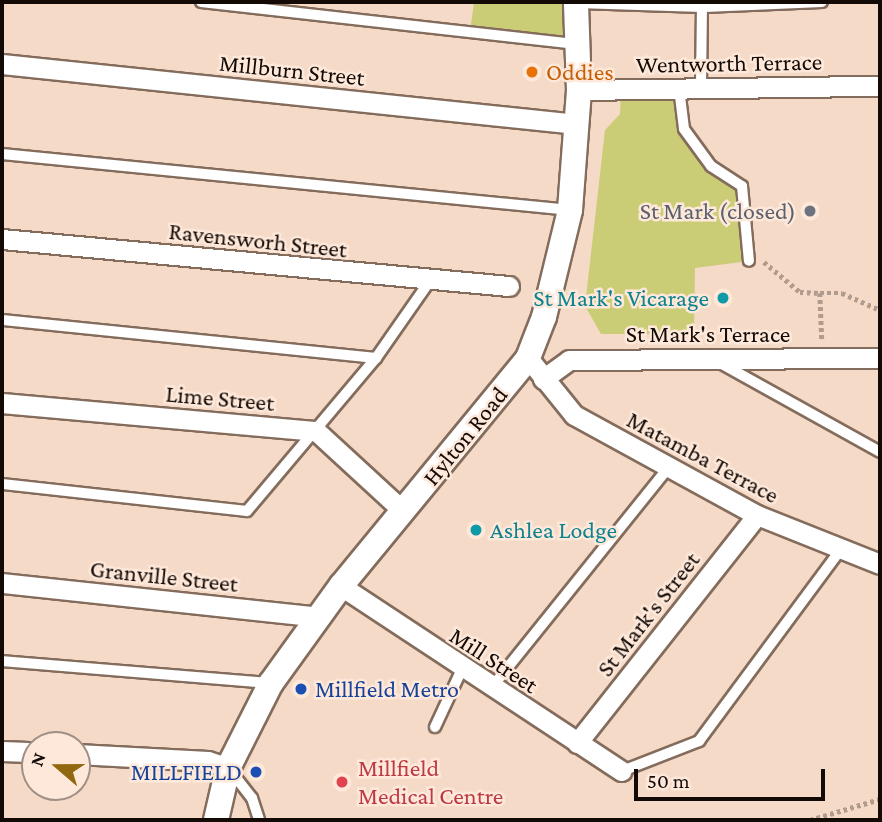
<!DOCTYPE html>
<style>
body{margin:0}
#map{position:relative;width:882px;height:822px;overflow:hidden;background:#f5dac8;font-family:"Crimson Pro",serif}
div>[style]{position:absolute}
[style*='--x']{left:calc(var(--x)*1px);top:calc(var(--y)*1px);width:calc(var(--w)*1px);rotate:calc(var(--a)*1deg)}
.green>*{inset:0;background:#cacd76}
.path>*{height:4.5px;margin-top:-2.25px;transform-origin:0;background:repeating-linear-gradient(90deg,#b19b8d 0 3.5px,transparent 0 7px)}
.roads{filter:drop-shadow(2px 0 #846c5c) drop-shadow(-2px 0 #846c5c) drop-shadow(0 2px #846c5c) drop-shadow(0 -2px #846c5c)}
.service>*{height:10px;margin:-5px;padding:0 5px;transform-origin:5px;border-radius:5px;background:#fff}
.minor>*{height:19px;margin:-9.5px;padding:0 9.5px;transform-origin:9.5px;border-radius:9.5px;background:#fff}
.tertiary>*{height:24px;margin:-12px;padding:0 12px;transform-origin:12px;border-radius:12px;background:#fff}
.dots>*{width:19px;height:19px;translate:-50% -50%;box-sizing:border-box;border:4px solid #fee8da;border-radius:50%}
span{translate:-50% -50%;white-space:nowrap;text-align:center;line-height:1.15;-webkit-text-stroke:5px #fee8da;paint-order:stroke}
.street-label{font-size:24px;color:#130a05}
.food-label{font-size:24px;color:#c56008}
.left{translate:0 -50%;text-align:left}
.worship-label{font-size:24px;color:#5b616d}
.right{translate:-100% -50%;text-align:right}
.culture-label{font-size:24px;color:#0d838f}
.transit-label{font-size:24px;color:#164399}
.health-label{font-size:24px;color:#be3a42}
.frame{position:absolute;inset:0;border:4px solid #130a05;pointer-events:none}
.north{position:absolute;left:21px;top:731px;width:70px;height:70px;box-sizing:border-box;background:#fee8da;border:2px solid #a08f85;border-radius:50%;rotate:290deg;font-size:19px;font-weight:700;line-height:28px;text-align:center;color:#130a05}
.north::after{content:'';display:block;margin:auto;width:24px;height:32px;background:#91670f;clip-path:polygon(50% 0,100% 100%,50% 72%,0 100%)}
.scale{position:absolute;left:634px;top:769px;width:191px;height:32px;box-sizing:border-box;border:4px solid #130a05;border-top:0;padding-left:9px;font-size:21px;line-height:24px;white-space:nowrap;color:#130a05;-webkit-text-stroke:5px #fee8da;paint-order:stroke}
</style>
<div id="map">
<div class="green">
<i style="clip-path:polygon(474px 2px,576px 2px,577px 44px,470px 32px)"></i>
<i style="clip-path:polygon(679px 87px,684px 129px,711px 166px,742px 186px,749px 261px,695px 268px,694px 334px,601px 334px,585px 306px,605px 130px,620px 114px,621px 89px)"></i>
</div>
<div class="path">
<i style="--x:764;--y:262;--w:47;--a:39.8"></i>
<i style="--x:800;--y:292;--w:20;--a:3"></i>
<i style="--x:820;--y:293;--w:47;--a:87.6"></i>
<i style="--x:820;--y:293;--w:22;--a:0"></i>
<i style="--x:842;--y:293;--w:42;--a:24.1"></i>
<i style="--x:810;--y:820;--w:73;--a:-16.7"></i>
</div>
<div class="roads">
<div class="service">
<i style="--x:201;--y:2;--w:378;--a:6.4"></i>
<i style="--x:577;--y:3;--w:125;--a:1.8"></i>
<i style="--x:702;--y:7;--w:120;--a:-2.4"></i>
<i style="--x:701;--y:86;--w:84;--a:-89.3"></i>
<i style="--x:679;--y:88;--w:41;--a:83"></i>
<i style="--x:684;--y:129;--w:46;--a:53.9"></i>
<i style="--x:711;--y:166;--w:37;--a:33"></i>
<i style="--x:742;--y:186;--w:75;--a:84.7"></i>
<i style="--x:2;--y:154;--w:571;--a:5.63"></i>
<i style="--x:2;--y:320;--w:376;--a:5.8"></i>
<i style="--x:722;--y:364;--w:181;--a:29.1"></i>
<i style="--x:2;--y:484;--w:246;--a:6.3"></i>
<i style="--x:247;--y:511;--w:200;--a:-49.9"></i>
<i style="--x:376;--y:358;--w:93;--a:-55.1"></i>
<i style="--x:2;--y:661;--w:269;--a:4.7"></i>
<i style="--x:492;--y:687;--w:282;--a:-51.2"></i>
<i style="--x:435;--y:727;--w:64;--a:-65"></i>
<i style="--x:230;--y:770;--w:36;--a:52"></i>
<i style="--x:252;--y:798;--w:23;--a:72"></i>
<i style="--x:622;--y:771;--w:83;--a:-21.3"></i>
<i style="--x:699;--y:741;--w:239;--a:-53.5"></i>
</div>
<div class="minor">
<i style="--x:2;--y:64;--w:578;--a:5.96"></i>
<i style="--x:579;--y:90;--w:301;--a:-0.8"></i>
<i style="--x:2;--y:239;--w:509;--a:5.3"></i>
<i style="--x:528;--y:358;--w:73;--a:51.1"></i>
<i style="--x:574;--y:415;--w:209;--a:28.7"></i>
<i style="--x:757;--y:515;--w:132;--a:21.7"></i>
<i style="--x:543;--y:379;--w:32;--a:-36"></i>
<i style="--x:569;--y:360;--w:311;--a:-0.4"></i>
<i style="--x:2;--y:403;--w:315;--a:5.1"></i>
<i style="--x:316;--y:431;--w:118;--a:42.6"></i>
<i style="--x:2;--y:583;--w:320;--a:6.1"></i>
<i style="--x:341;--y:586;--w:336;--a:33.4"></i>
<i style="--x:577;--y:743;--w:290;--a:-51.7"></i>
<i style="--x:2;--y:751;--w:33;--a:2"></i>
<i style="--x:77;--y:754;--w:131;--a:3.1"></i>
<i style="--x:208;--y:761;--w:21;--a:19"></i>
</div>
<div class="tertiary">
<i style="--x:216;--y:820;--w:53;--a:-77"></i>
<i style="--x:228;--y:768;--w:95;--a:-63.2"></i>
<i style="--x:271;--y:683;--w:120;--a:-54.2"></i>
<i style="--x:341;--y:586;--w:295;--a:-50.6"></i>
<i style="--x:528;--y:358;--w:44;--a:-68.7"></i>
<i style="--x:544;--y:317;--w:110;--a:-76.3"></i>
<i style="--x:570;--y:210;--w:120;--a:-85.7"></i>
<i style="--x:579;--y:90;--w:88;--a:-92"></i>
</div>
</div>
<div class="dots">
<i style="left:532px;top:72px;background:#e8710a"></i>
<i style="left:810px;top:211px;background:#6b7280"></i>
<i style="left:723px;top:298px;background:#0f9aa8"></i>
<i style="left:476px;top:530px;background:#0f9aa8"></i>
<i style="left:301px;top:689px;background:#1a4fb4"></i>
<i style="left:256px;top:772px;background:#1a4fb4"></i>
<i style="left:342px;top:782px;background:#e0444e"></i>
</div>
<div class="street-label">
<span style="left:729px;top:63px;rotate:-1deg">Wentworth Terrace</span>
<span style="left:292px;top:70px;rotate:6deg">Millburn Street</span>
<span style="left:258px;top:240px;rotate:6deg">Ravensworh Street</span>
<span style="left:708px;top:334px">St Mark's Terrace</span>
<span style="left:220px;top:398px;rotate:5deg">Lime Street</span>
<span style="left:465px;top:436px;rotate:-51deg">Hylton Road</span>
<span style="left:703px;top:457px;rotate:28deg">Matamba Terrace</span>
<span style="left:164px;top:576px;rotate:6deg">Granville Street</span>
<span style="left:648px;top:614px;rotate:-52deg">St Mark's Street</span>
<span style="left:494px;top:660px;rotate:33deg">Mill Street</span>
</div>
<div class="food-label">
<span class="left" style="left:546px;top:72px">Oddies</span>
</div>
<div class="worship-label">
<span class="right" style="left:796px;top:211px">St Mark (closed)</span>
</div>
<div class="culture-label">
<span class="right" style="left:709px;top:298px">St Mark's Vicarage</span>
<span class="left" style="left:490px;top:530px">Ashlea Lodge</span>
</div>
<div class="transit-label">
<span class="left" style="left:315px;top:689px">Millfield Metro</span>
<span class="right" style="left:242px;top:772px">MILLFIELD</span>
</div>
<div class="health-label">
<span class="left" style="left:358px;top:782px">Millfield<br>Medical Centre</span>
</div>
<div class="frame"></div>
<div class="north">N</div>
<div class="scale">50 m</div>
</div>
